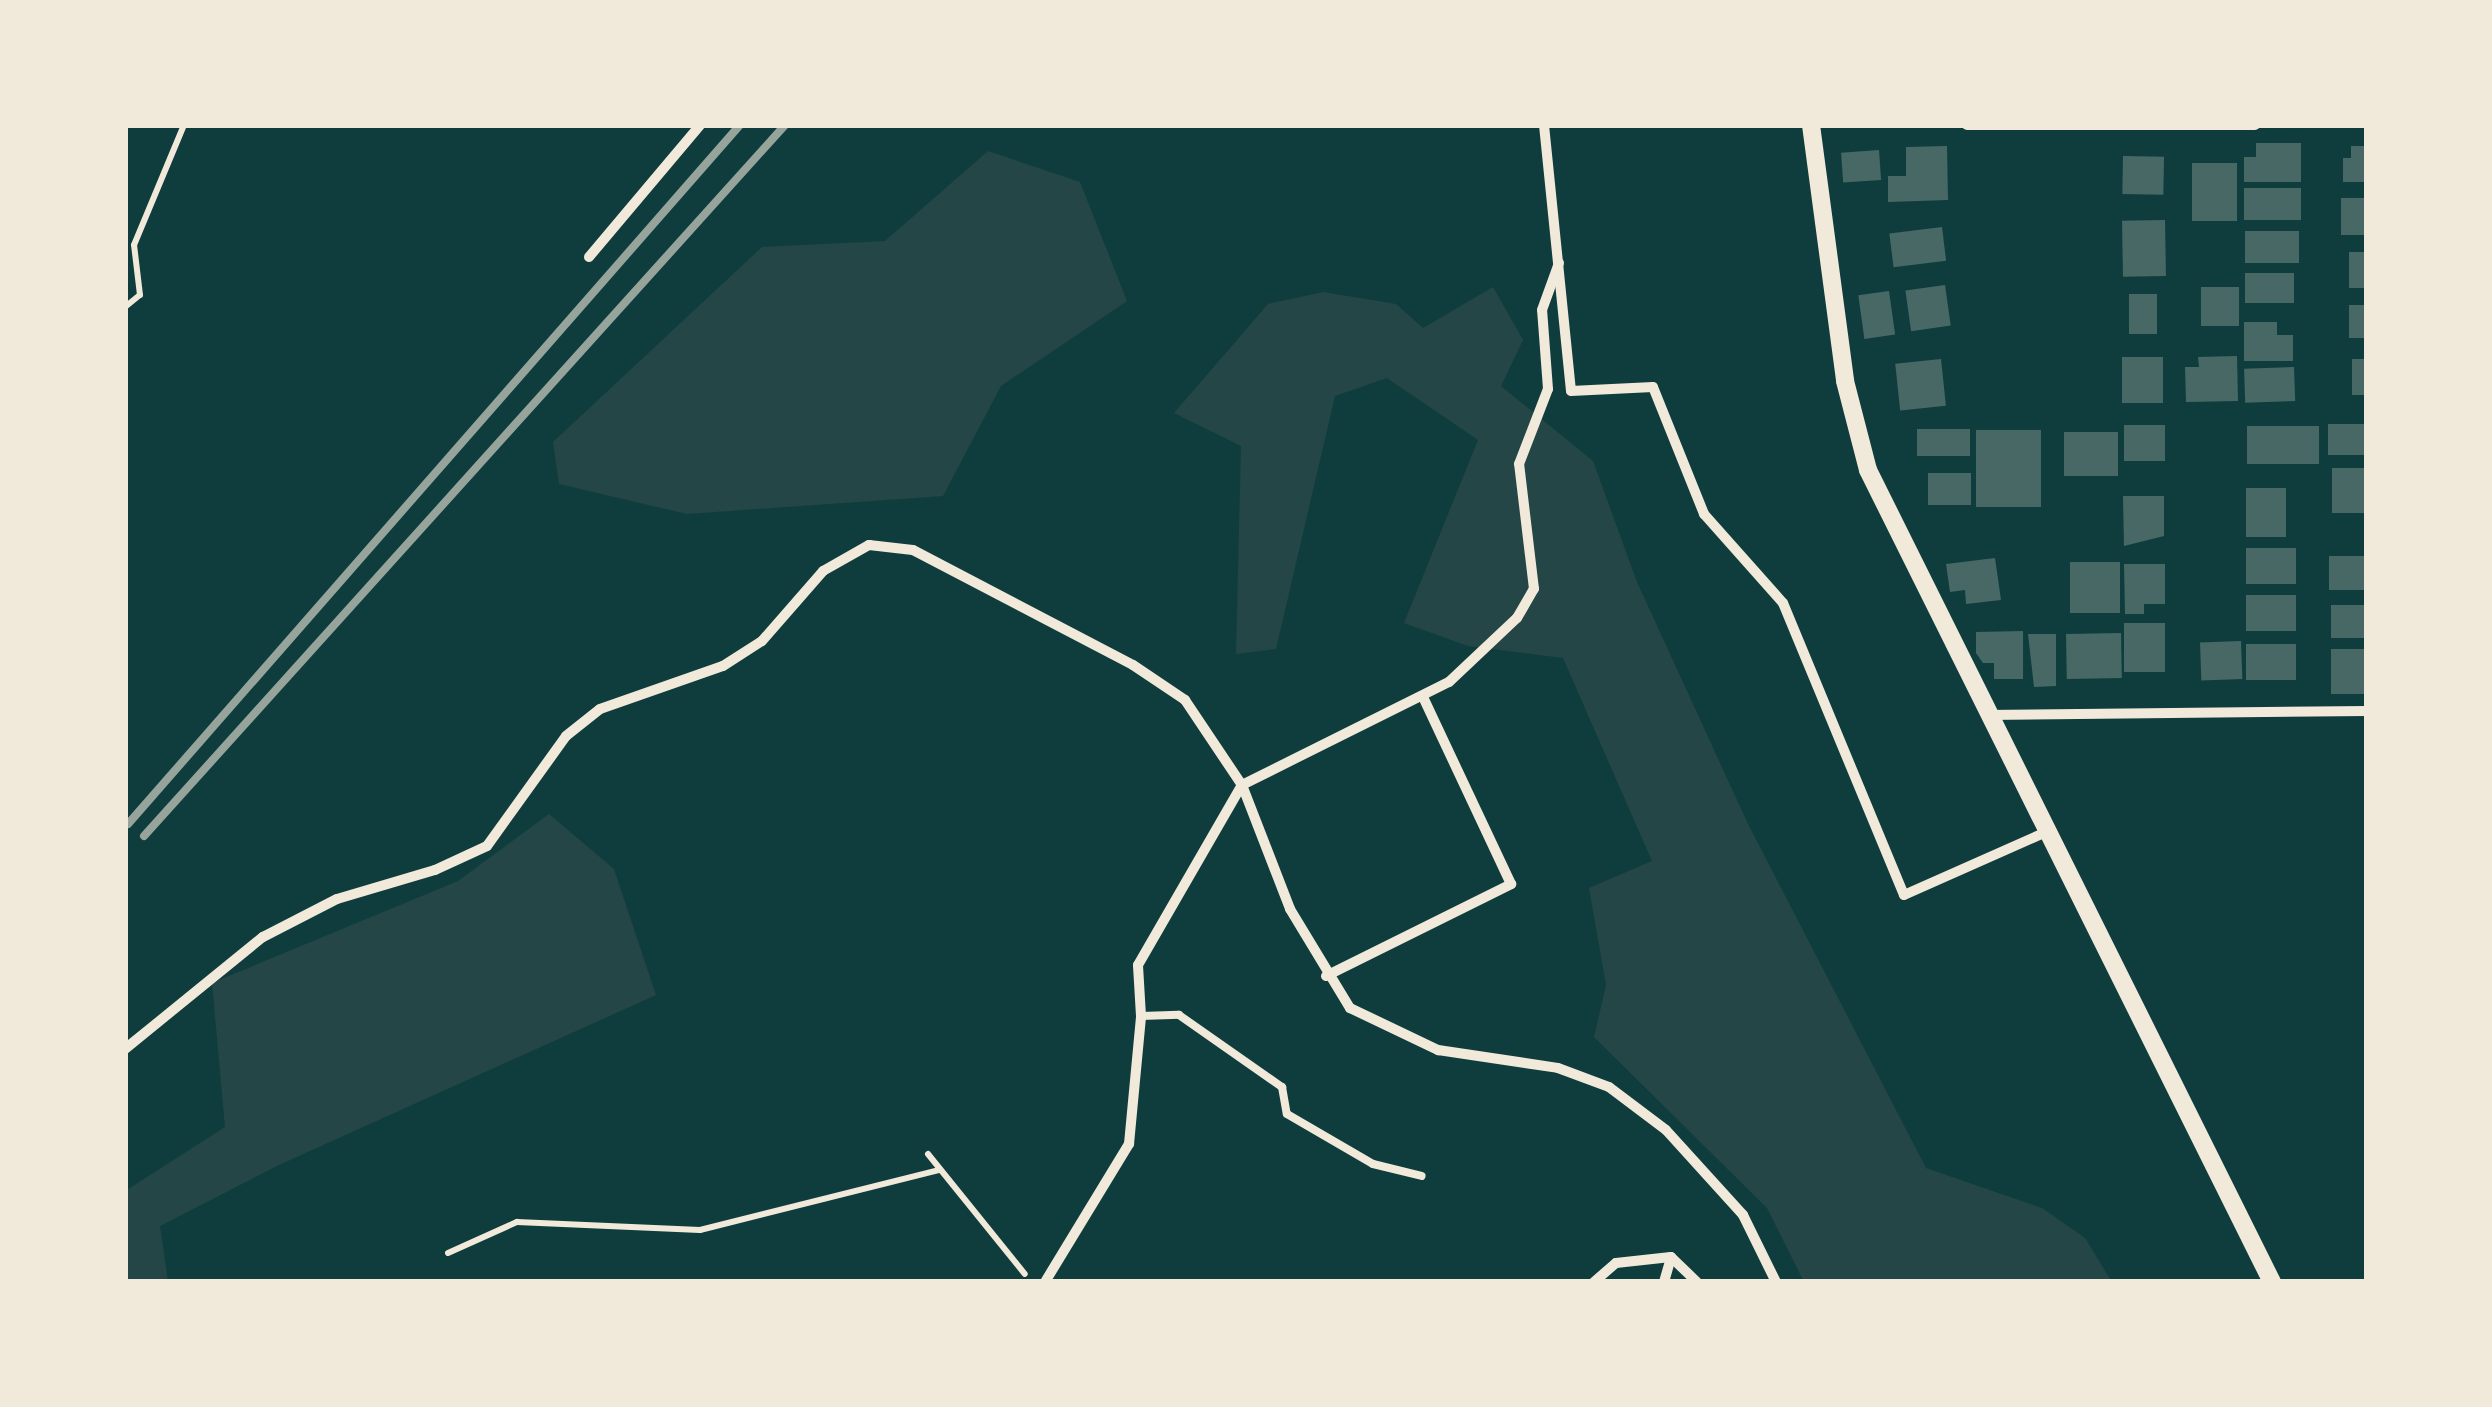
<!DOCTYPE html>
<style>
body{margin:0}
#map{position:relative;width:2492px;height:1407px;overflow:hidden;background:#0f3d3e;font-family:"Fira Sans Condensed",sans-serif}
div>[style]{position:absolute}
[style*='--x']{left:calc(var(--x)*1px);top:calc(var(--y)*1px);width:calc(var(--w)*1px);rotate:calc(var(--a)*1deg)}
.green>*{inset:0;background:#244646}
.building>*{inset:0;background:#486865;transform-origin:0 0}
.path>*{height:6px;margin:-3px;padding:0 3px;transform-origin:3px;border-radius:3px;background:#f1e9da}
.service>*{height:8px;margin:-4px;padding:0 4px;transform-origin:4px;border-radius:4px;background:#f1e9da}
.minor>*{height:10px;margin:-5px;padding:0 5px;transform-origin:5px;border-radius:5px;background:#f1e9da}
.tertiary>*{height:18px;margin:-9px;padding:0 9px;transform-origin:9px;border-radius:9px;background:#f1e9da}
.rail>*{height:8px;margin:-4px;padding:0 4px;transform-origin:4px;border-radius:4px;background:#97a49c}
span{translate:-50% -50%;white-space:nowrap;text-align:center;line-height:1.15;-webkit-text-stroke:9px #f1e9da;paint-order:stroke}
.frame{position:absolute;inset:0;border:128px solid #f1e9da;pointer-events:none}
</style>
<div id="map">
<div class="green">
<i style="clip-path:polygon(988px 151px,1080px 182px,1127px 301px,1001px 386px,943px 496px,687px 514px,559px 484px,553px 442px,762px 247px,885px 241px)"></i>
<i style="clip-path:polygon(1493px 287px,1523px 340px,1501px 386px,1593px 461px,1637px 582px,1748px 824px,1926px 1168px,2042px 1208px,2085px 1238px,2112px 1282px,1804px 1282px,1767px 1208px,1594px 1037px,1606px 985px,1589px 888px,1652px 861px,1563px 658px,1468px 646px,1404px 623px,1478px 440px,1387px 378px,1335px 396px,1276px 649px,1236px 654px,1241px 446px,1174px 413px,1268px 304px,1323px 292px,1396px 304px,1423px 328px)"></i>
<i style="clip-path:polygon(549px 814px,614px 869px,656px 995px,279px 1165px,160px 1226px,168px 1282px,125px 1282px,125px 1191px,225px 1127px,212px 983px,458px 881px)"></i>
</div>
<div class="building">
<i style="clip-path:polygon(2256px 143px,2301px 143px,2301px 182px,2244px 182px,2244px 157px,2256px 157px)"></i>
<i style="clip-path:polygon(1947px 146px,1948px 200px,1888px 202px,1888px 176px,1906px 176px,1906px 147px)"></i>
<i style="clip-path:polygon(2351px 146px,2367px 146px,2367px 182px,2343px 182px,2343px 158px,2351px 158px)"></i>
<i style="left:1879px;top:150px;width:30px;height:38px;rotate:86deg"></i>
<i style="left:2123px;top:156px;width:41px;height:38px;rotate:1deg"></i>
<i style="left:2192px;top:163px;width:45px;height:58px"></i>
<i style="left:2244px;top:188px;width:57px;height:32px"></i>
<i style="left:2367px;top:198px;width:37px;height:26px;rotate:90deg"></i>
<i style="left:2165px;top:220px;width:56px;height:43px;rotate:89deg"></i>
<i style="left:1942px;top:227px;width:34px;height:53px;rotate:83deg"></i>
<i style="left:2299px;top:231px;width:32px;height:54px;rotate:90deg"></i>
<i style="left:2349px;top:252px;width:18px;height:36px"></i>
<i style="left:2245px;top:273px;width:49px;height:30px"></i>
<i style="left:1945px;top:285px;width:41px;height:40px;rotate:82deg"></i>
<i style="left:2201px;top:287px;width:38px;height:39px"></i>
<i style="left:1889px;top:291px;width:44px;height:31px;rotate:82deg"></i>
<i style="left:2129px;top:294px;width:28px;height:40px"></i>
<i style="left:2349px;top:305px;width:18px;height:33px"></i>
<i style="clip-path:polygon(2244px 322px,2277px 322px,2277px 335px,2293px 335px,2293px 361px,2244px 361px)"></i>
<i style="clip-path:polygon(2237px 356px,2238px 401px,2186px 402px,2185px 367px,2199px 367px,2198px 357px)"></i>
<i style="left:2122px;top:357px;width:41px;height:46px"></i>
<i style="left:1941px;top:359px;width:47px;height:46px;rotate:84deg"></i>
<i style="left:2352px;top:359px;width:15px;height:36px"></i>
<i style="left:2294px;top:367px;width:34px;height:50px;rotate:88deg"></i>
<i style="left:2328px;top:424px;width:39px;height:31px"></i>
<i style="left:2124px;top:425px;width:41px;height:36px"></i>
<i style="left:2247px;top:426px;width:72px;height:38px"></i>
<i style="left:1970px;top:429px;width:27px;height:53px;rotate:90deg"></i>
<i style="left:1976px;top:430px;width:65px;height:77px"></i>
<i style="left:2064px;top:432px;width:54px;height:44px"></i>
<i style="left:2332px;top:468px;width:35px;height:45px"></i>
<i style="left:1928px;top:473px;width:43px;height:32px"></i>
<i style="left:2246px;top:488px;width:40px;height:49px"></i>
<i style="clip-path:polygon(2123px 496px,2164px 496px,2164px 536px,2124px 546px)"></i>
<i style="left:2246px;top:548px;width:50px;height:36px"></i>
<i style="left:2329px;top:556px;width:38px;height:34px"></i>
<i style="clip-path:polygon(1995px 558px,2001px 600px,1966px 604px,1965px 590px,1950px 592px,1946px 564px)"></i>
<i style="left:2070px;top:562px;width:50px;height:51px"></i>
<i style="clip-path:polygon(2124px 564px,2165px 564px,2165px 604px,2144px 604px,2144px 614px,2125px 614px)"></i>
<i style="left:2246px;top:595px;width:50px;height:36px"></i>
<i style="left:2331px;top:605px;width:36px;height:33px"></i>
<i style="left:2124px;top:623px;width:41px;height:49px"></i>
<i style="clip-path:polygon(2023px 631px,2023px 679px,1994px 679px,1994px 663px,1983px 663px,1976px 653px,1976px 632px)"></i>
<i style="left:2121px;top:633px;width:45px;height:55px;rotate:89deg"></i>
<i style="clip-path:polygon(2028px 634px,2056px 634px,2056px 686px,2034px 687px)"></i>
<i style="left:2241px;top:641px;width:38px;height:41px;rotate:88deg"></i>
<i style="left:2296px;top:644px;width:36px;height:50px;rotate:90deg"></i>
<i style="left:2331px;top:649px;width:36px;height:45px"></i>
</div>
<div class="path">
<i style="--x:125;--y:307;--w:19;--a:-39"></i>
<i style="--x:140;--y:295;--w:50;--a:-96.8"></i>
<i style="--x:134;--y:245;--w:130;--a:-67.4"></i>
<i style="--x:928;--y:1154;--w:154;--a:51.1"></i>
<i style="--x:448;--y:1253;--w:76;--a:-24.2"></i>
<i style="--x:517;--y:1222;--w:183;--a:2.5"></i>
<i style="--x:700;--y:1230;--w:246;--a:-14.1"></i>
</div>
<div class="service">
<i style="--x:1141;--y:1016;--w:38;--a:-2"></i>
<i style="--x:1179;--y:1015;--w:126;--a:35"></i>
<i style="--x:1282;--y:1087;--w:27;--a:80"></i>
<i style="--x:1287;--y:1114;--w:99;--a:30.2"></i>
<i style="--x:1373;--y:1164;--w:50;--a:13.8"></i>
</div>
<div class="minor">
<i style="--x:1544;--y:125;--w:267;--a:84.2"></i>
<i style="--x:1571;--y:391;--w:82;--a:-2.8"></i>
<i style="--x:1653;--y:387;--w:137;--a:68.1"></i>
<i style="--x:1704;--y:514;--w:119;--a:48.4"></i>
<i style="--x:1783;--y:603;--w:316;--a:67.5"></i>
<i style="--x:1904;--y:895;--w:153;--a:-23.9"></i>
<i style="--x:1967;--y:125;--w:288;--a:0"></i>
<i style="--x:589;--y:257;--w:172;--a:-49.9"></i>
<i style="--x:1987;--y:715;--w:380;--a:-0.6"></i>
<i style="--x:1326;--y:976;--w:207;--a:-26.4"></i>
<i style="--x:1511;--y:884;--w:207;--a:-115.2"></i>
<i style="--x:125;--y:1049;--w:178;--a:-39.1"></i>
<i style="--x:263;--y:937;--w:83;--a:-27.2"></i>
<i style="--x:337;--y:899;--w:102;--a:-16.5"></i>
<i style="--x:435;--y:870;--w:57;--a:-24.8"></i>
<i style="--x:487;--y:846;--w:135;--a:-54.3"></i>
<i style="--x:566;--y:736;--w:43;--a:-38.5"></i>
<i style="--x:600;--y:709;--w:130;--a:-19.3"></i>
<i style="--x:723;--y:666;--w:46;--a:-32.7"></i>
<i style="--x:762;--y:641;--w:93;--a:-48.9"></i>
<i style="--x:823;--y:571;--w:53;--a:-29.5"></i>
<i style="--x:869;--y:545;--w:44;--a:6.5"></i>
<i style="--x:913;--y:550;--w:248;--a:27.6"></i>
<i style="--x:1133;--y:665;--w:63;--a:33.9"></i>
<i style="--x:1185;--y:700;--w:102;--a:56.2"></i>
<i style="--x:1242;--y:785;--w:133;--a:68.8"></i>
<i style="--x:1290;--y:909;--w:116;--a:58.8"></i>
<i style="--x:1350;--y:1008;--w:98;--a:25.5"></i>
<i style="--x:1438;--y:1050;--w:121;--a:8.5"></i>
<i style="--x:1558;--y:1068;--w:54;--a:20.4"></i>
<i style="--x:1609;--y:1087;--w:71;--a:37"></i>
<i style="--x:1666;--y:1130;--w:115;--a:47.8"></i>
<i style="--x:1743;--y:1215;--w:75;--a:63.8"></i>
<i style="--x:1045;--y:1282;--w:162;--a:-58.7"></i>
<i style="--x:1129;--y:1144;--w:129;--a:-84.6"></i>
<i style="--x:1141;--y:1016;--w:51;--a:-93.4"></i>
<i style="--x:1138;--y:965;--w:208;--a:-60"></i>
<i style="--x:1242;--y:785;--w:231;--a:-26.5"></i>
<i style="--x:1449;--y:682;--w:93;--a:-43.3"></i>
<i style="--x:1517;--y:618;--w:34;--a:-60"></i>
<i style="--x:1534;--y:589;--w:126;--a:-96.8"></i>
<i style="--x:1519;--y:464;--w:80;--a:-68.9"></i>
<i style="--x:1548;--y:389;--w:79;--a:-94.3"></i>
<i style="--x:1542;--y:310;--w:50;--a:-70.1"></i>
<i style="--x:1594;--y:1282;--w:29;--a:-41"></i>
<i style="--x:1616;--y:1263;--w:55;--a:-6.2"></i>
<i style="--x:1671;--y:1257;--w:36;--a:44"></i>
<i style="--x:1664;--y:1282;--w:26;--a:-74"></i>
</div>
<div class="tertiary">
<i style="--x:1811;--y:125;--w:258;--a:82.4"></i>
<i style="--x:1845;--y:381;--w:92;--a:75.5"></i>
<i style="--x:1868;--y:470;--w:907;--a:63.55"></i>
</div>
<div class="rail">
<i style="--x:128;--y:824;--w:929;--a:-48.8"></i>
<i style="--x:144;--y:836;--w:957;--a:-47.96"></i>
</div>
<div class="frame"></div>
</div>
